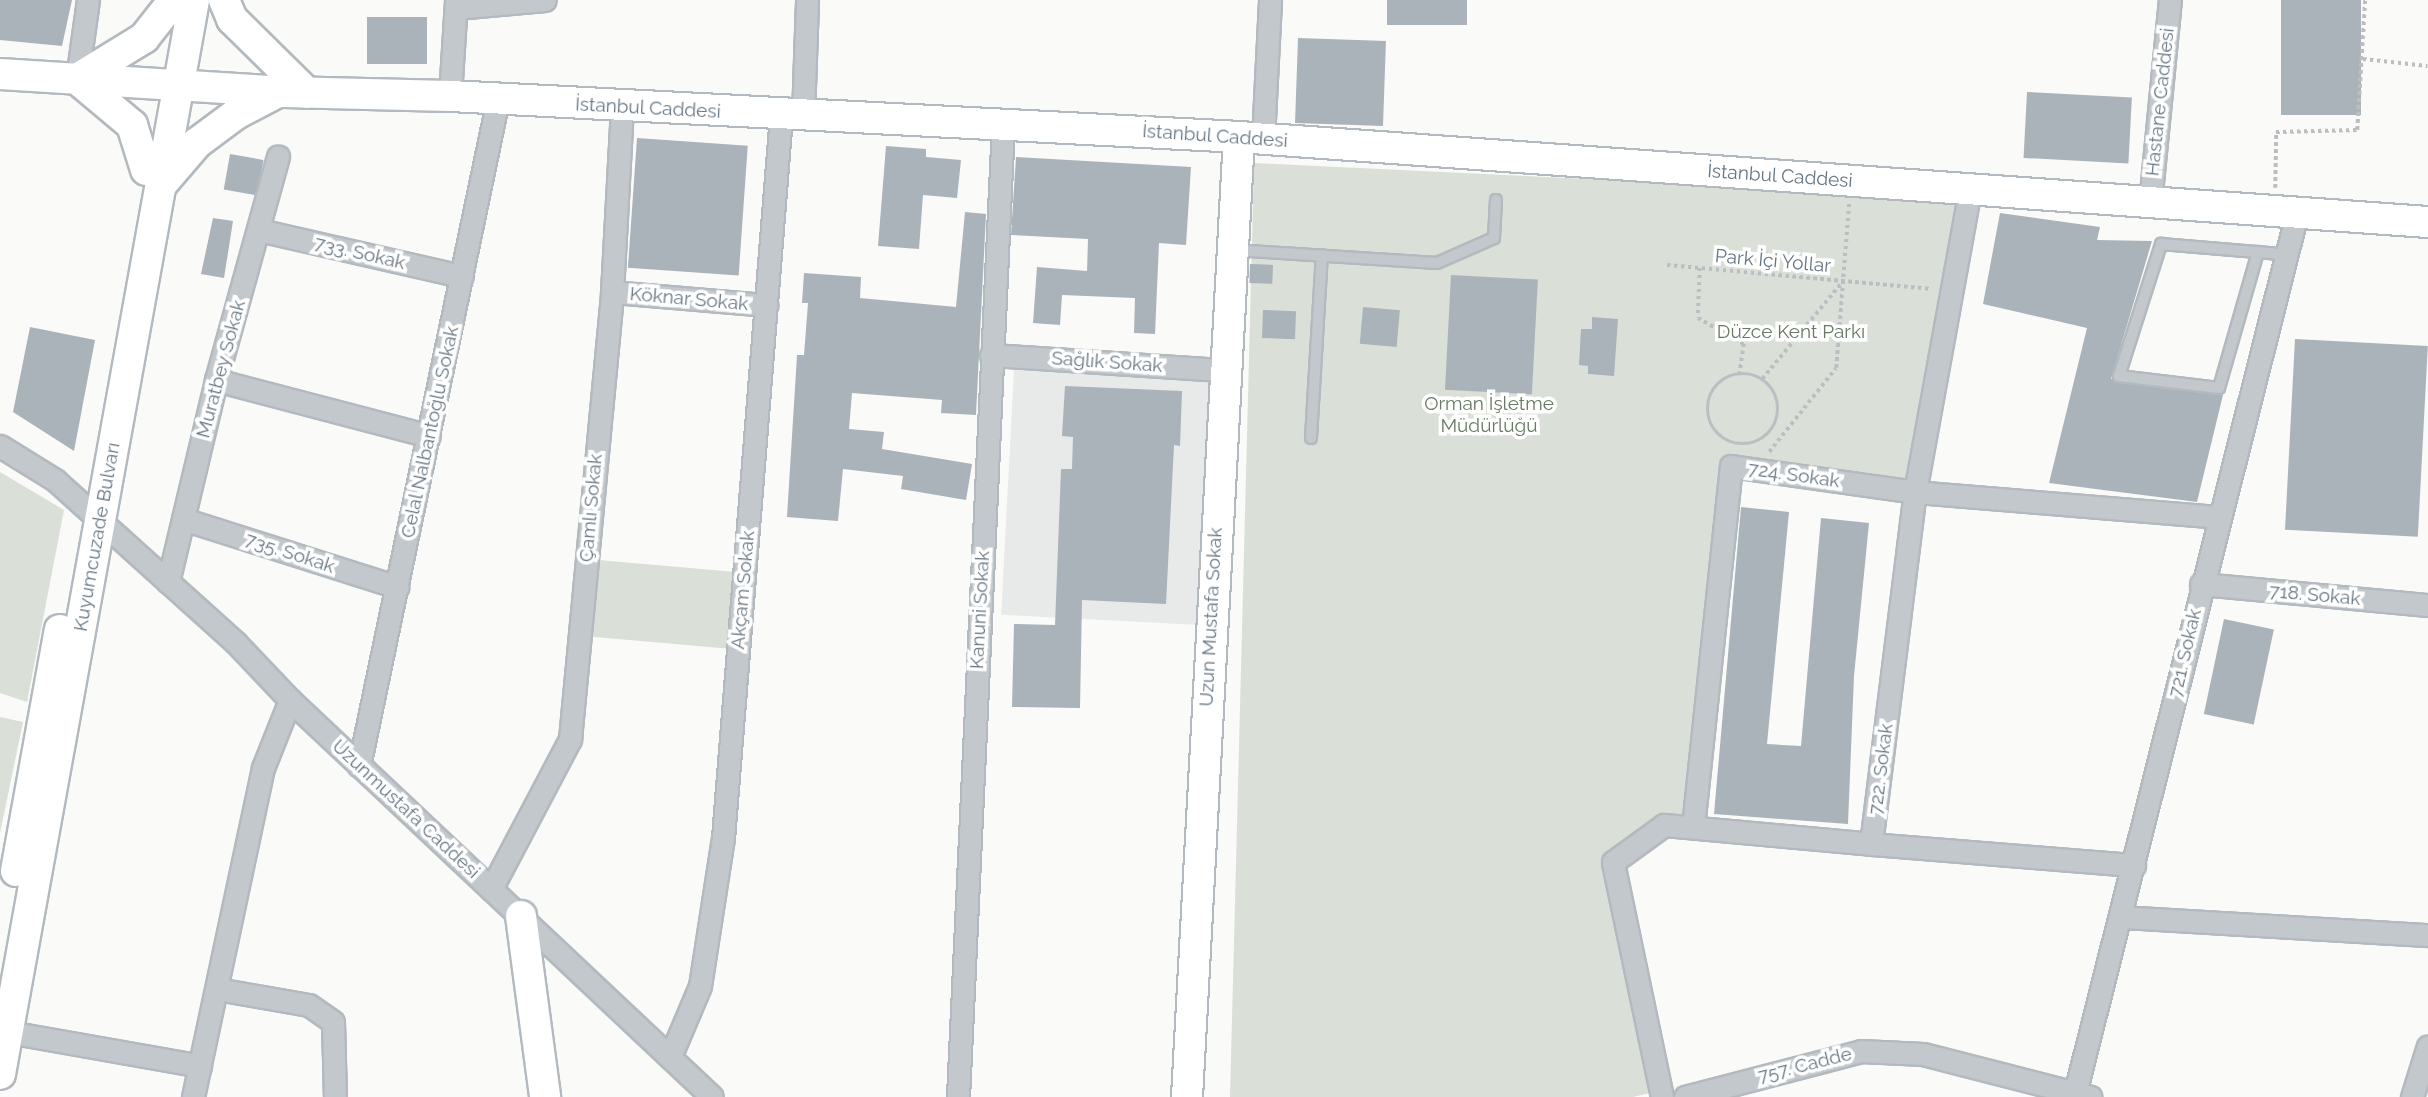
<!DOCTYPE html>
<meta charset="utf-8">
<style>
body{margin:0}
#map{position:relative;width:2428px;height:1097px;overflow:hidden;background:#fafaf8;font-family:Raleway,sans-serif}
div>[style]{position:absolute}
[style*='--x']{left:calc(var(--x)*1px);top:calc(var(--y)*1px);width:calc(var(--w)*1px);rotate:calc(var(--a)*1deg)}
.built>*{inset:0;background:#e8e9e9;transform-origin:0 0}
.green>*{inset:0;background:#dadfd7;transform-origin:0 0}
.building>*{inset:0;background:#aab3b9;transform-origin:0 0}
.path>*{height:3.5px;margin-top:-1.75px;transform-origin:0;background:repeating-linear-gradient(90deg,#bbbfc2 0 3.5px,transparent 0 7px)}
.path>.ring{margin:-1.75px;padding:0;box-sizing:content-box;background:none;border:3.5px solid #bbbfc2;border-radius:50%}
.roads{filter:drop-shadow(2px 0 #b3babf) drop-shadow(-2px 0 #b3babf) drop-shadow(0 2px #b3babf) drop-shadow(0 -2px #b3babf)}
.lane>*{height:10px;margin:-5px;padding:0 5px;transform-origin:5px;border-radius:5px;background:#c3c8cc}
.street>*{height:21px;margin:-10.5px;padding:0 10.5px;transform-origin:10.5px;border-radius:10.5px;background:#c3c8cc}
.secondary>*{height:30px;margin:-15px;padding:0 15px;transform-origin:15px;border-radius:15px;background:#fff}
span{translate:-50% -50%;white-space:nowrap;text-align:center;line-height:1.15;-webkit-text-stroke:7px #fff;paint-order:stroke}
.street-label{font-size:19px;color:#657683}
.park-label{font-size:19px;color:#687a64}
</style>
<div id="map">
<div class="built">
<i style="left:1014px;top:370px;width:199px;height:245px;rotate:3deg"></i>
</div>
<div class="green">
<i style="clip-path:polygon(1254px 163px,1960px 197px,1908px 480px,1726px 462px,1686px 815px,1609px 855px,1654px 1092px,1633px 1097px,1230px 1097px)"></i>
<i style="clip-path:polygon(0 472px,64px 510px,27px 702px,0 693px)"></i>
<i style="left:587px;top:559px;width:158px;height:77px;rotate:5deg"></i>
<i style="clip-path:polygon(0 717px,23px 722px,0 833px)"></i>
</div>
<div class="building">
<i style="clip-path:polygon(0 0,72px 0,62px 46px,0 40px)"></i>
<i style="left:1387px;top:0;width:80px;height:25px"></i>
<i style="left:2281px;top:0;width:80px;height:115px"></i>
<i style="left:367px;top:17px;width:60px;height:47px"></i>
<i style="left:1298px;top:38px;width:88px;height:85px;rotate:2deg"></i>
<i style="left:2027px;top:92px;width:105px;height:66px;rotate:3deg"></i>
<i style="left:637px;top:138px;width:111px;height:130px;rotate:4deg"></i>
<i style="clip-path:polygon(886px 146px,926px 149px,926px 157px,961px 160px,957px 198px,923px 195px,919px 249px,878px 246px)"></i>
<i style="left:230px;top:154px;width:34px;height:36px;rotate:10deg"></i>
<i style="clip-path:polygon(1016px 157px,1191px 167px,1186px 245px,1159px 243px,1155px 334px,1134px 333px,1135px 298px,1062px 295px,1060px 325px,1033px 323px,1037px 267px,1087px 271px,1088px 239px,1011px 235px)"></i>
<i style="clip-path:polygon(965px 212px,986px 214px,976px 415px,941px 413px,942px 400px,852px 393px,849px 429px,884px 432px,882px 449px,972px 464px,966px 500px,901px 489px,903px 476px,843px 469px,838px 521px,787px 517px,797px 355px,804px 355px,808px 303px,802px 303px,804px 273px,861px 277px,860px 298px,956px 307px)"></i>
<i style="clip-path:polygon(2000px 213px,2100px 227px,2097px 240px,2152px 241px,2111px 379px,2223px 395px,2197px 502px,2049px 483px,2087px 328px,1983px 304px)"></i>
<i style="clip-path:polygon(213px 218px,233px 221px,224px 278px,201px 274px)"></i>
<i style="left:1250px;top:264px;width:23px;height:19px;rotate:2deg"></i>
<i style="left:1451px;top:275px;width:87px;height:115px;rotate:3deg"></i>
<i style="left:1363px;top:307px;width:37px;height:37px;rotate:5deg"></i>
<i style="left:1263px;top:310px;width:33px;height:28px;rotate:2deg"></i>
<i style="clip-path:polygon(1592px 317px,1618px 319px,1614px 376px,1588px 374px,1588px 366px,1579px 365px,1581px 329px,1592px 329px)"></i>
<i style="clip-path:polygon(30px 327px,95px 340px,74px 451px,13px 412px)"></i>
<i style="left:2295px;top:339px;width:133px;height:191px;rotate:3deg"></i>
<i style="clip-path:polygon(1065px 386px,1182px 391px,1180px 446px,1174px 445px,1166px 604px,1082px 600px,1080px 708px,1012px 707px,1014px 624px,1055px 625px,1061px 469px,1072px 469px,1073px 437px,1062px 436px)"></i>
<i style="clip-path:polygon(1741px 507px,1789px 512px,1767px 744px,1801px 746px,1821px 518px,1869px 523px,1854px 676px,1848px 824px,1714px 814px)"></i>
<i style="left:2224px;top:619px;width:51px;height:97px;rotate:12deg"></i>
</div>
<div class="path">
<i style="--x:2363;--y:59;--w:65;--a:6.1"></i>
<i style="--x:2275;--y:188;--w:56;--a:-89"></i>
<i style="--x:2276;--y:132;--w:81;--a:-1.4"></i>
<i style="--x:2357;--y:130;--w:130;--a:-86.5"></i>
<i style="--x:1667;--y:265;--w:266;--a:5.2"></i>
<i style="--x:1700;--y:268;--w:50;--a:92.3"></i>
<i style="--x:1698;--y:318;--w:53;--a:29.5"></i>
<i style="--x:1744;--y:344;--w:30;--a:98"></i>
<i class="ring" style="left:1708px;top:374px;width:66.5px;height:66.5px"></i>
<i style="--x:1762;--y:379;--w:127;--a:-50.4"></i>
<i style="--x:1769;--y:452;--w:107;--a:-51.4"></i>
<i style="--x:1836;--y:368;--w:165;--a:-85.5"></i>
</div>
<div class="roads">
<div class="lane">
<i style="--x:1234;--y:250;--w:203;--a:3.7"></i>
<i style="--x:1437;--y:263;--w:62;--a:-23.7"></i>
<i style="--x:1494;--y:238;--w:38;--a:-87"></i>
<i style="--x:2258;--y:252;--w:141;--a:106"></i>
<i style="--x:2219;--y:388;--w:101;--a:-173.2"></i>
<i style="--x:2119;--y:376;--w:139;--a:-72.3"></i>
<i style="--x:2161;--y:244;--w:108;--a:4.8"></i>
<i style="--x:2269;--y:253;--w:17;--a:7"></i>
<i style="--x:1311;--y:438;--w:183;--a:-86.6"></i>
</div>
<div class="street">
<i style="--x:456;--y:8;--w:89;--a:-5.1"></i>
<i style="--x:77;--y:79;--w:80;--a:-82.1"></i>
<i style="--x:450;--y:96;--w:96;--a:-86.4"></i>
<i style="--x:803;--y:116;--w:116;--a:-88"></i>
<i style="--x:1263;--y:139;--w:139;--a:-87.1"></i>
<i style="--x:2150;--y:203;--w:204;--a:-84.4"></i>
<i style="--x:259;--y:230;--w:208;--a:12.8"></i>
<i style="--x:612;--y:292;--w:155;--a:4.8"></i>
<i style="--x:991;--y:355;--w:232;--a:3.7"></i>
<i style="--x:216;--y:380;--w:220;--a:14.7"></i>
<i style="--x:0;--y:446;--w:65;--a:31.7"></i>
<i style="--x:55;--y:480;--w:244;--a:42"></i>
<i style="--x:236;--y:643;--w:79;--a:46.5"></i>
<i style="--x:290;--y:700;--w:579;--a:43.25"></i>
<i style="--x:183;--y:519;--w:225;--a:17.6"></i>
<i style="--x:168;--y:582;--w:208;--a:-76.6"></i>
<i style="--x:216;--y:380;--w:232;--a:-74.5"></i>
<i style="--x:2201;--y:584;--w:228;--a:5.3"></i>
<i style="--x:359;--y:766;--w:681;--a:-78.23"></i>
<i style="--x:1693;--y:827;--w:363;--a:-84"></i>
<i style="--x:1731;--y:466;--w:186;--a:8"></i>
<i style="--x:1915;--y:492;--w:305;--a:4.7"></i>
<i style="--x:1871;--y:844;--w:264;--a:4.6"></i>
<i style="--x:491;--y:889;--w:170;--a:-62.2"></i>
<i style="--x:570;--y:739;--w:449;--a:-84.6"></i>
<i style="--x:612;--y:292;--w:184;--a:-86.9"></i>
<i style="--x:2122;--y:917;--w:307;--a:3.4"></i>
<i style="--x:217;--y:989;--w:93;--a:9.9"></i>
<i style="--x:309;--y:1005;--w:29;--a:35"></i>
<i style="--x:333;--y:1022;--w:75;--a:88.5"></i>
<i style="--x:8;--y:1032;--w:195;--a:10"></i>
<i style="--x:670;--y:1057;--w:77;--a:-67.1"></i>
<i style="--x:700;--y:986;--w:150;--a:-81.2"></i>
<i style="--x:723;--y:838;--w:725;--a:-85.41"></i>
<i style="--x:2075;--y:1093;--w:908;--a:-75.84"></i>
<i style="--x:193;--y:1097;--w:336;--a:-78"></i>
<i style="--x:263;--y:768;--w:73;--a:-68.3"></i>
<i style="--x:958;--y:1097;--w:974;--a:-87.35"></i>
<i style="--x:1662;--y:1097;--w:240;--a:-101.8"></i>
<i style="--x:1613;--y:862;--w:63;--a:-36"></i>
<i style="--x:1664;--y:825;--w:208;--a:5.2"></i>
<i style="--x:1871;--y:844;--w:355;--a:-82.9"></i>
<i style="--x:1915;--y:492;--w:307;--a:-79.7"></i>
<i style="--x:1685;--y:1097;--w:182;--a:-14.6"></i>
<i style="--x:1861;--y:1051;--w:62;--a:2.8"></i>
<i style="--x:1923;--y:1054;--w:173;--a:14.4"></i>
<i style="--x:2412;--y:1097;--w:53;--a:-72.6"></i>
</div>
<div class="secondary">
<i style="--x:224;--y:0;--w:21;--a:67"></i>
<i style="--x:232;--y:19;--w:105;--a:44.6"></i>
<i style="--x:0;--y:74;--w:285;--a:3.6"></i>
<i style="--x:284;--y:92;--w:166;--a:1.4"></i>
<i style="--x:450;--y:96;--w:790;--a:2.97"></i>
<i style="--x:1239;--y:137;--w:1192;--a:4.09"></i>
<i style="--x:77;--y:79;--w:79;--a:-31.5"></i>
<i style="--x:144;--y:38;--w:48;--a:-51.7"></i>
<i style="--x:77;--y:79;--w:72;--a:39.9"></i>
<i style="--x:132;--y:125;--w:47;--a:72.7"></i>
<i style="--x:161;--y:185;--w:55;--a:-49.4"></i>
<i style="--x:197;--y:143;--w:49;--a:-36.6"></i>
<i style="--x:236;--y:114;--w:47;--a:-27.6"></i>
<i style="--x:16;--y:871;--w:245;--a:-79.7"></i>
<i style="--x:521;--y:916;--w:183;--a:82.4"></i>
<i style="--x:0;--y:1074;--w:1091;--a:-79.76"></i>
<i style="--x:1187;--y:1097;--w:961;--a:-86.9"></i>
</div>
</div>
<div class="street-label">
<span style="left:2160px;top:102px;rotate:-84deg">Hastane Caddesi</span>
<span style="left:648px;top:108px;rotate:3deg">İstanbul Caddesi</span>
<span style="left:1215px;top:136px;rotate:4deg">İstanbul Caddesi</span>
<span style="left:1780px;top:176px;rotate:4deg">İstanbul Caddesi</span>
<span style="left:360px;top:253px;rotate:13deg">733. Sokak</span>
<span style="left:1773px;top:261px;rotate:5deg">Park İçi Yollar</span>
<span style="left:689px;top:299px;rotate:5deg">Köknar Sokak</span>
<span style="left:1107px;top:362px;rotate:4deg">Sağlık Sokak</span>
<span style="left:221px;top:369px;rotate:-75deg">Muratbey Sokak</span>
<span style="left:430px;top:432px;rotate:-78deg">Celal Nalbantoğlu Sokak</span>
<span style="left:1794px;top:475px;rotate:8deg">724. Sokak</span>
<span style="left:591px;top:508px;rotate:-85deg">Çamlı Sokak</span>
<span style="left:97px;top:537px;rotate:-80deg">Kuyumcuzade Bulvarı</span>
<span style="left:290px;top:553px;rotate:18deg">735. Sokak</span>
<span style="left:743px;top:590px;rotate:-85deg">Akçam Sokak</span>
<span style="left:2315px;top:595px;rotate:5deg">718. Sokak</span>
<span style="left:980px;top:610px;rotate:-87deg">Kanuni Sokak</span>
<span style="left:1211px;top:617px;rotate:-87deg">Uzun Mustafa Sokak</span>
<span style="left:2185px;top:653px;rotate:-77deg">721. Sokak</span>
<span style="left:1881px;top:769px;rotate:-83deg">722. Sokak</span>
<span style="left:406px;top:809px;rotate:43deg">Uzunmustafa Caddesi</span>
<span style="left:1805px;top:1065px;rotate:-14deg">757. Cadde</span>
</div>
<div class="park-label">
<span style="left:1791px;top:332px">Düzce Kent Parkı</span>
<span style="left:1489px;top:415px">Orman İşletme<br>Müdürlüğü</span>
</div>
</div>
